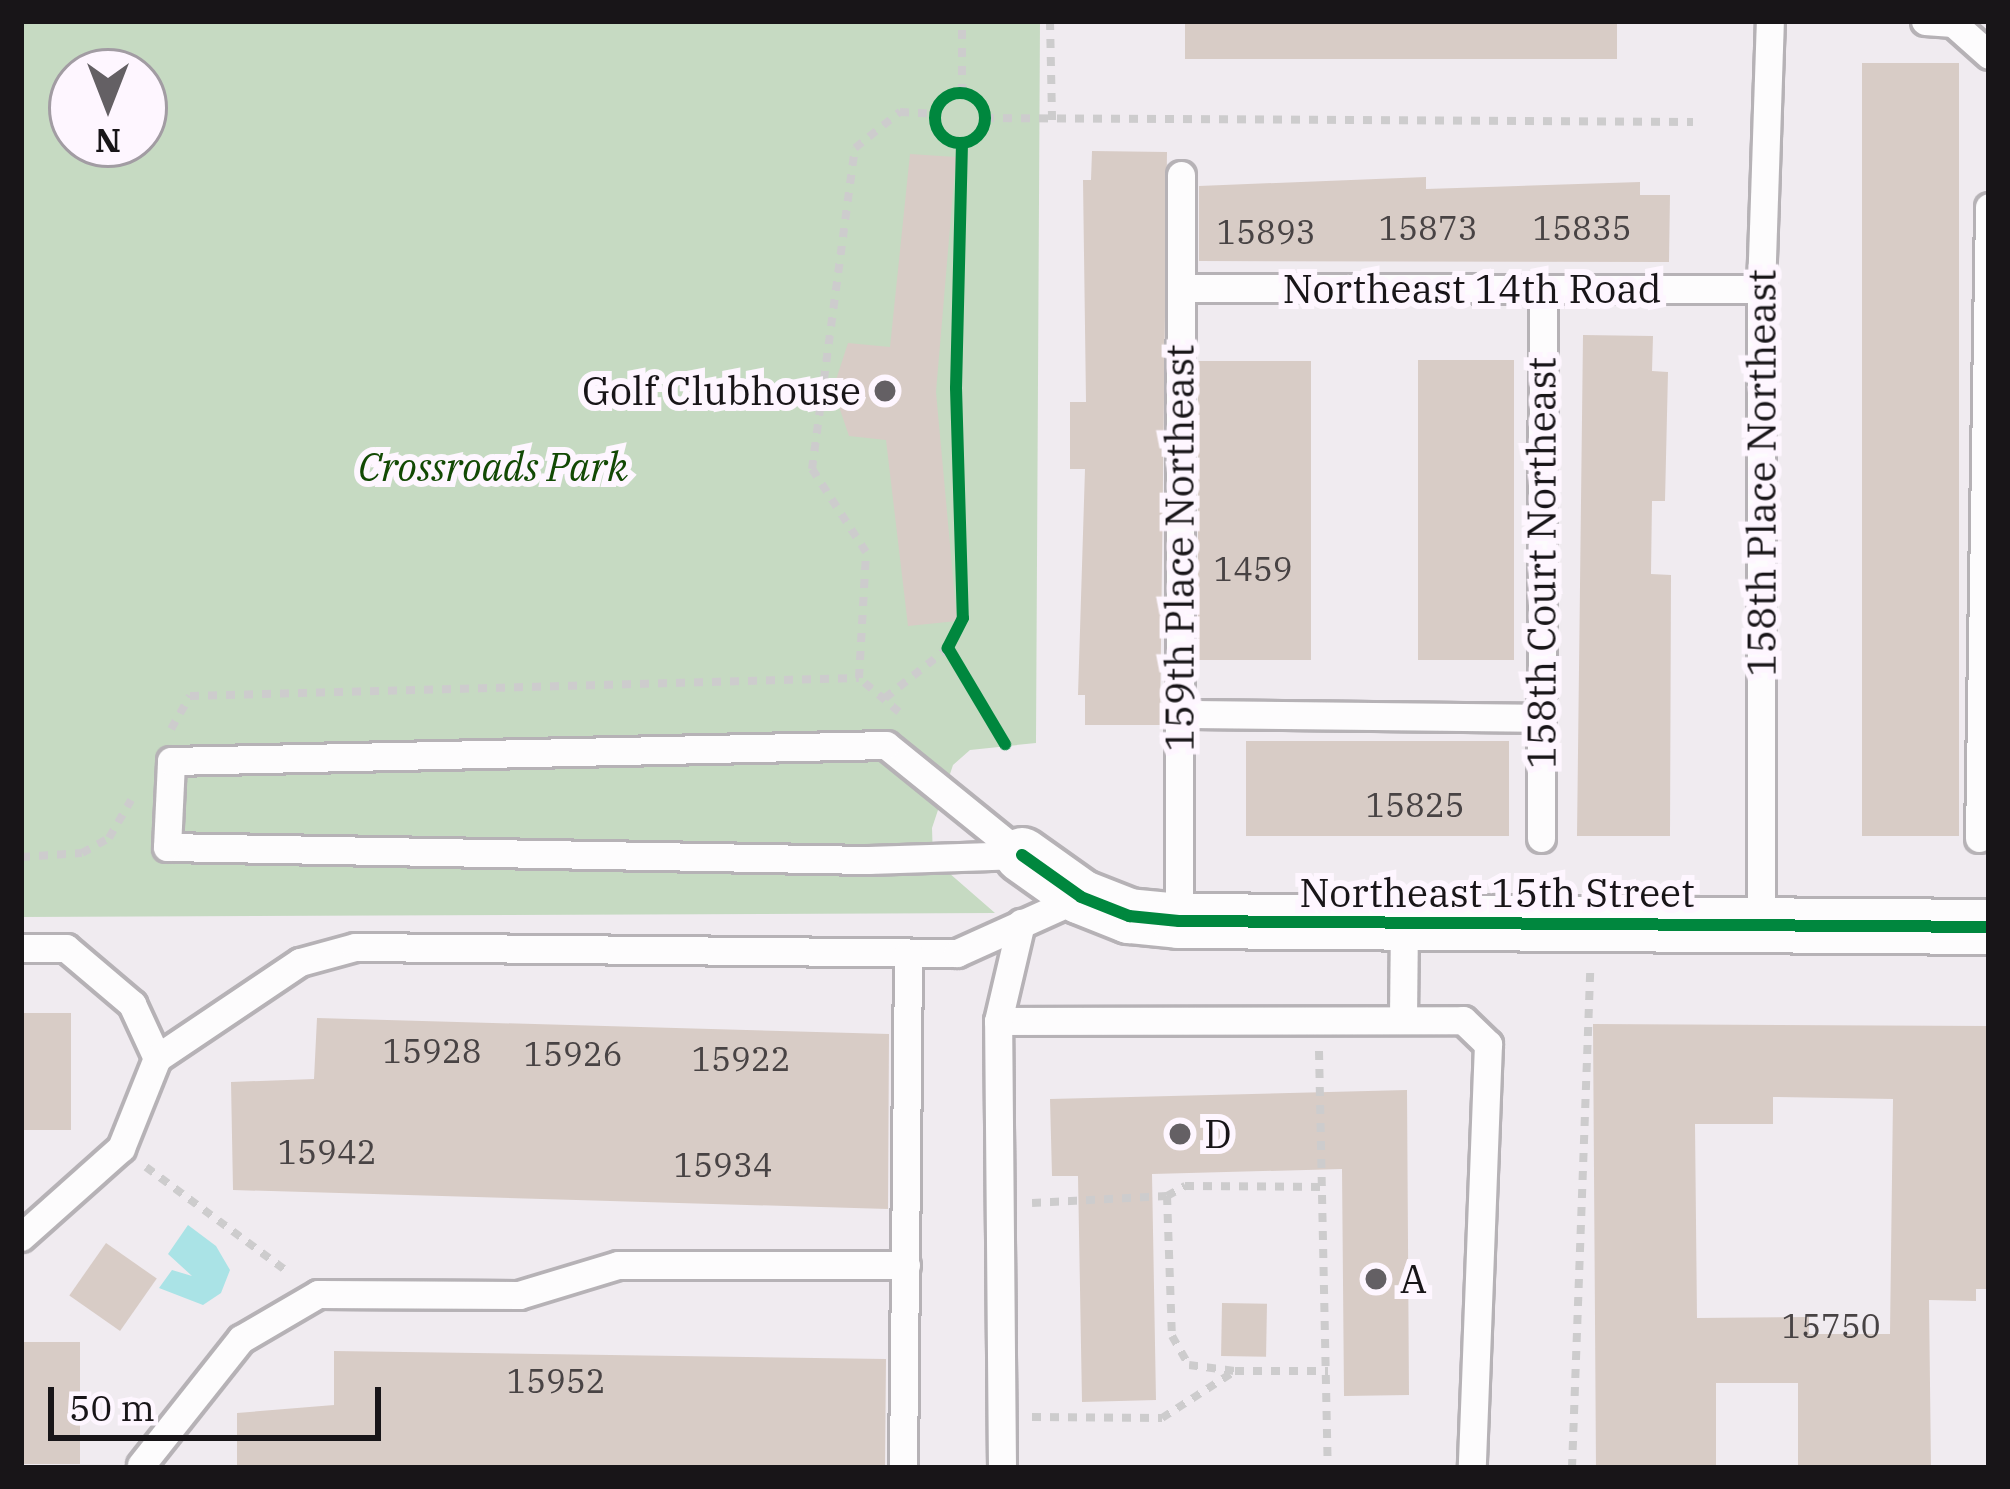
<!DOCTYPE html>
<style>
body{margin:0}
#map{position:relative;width:2010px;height:1489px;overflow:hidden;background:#f0ebf0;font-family:"IBM Plex Serif",serif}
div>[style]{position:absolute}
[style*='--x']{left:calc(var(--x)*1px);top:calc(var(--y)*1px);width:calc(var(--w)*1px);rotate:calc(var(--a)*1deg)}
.green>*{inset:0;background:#c6dac2}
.water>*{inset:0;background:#aae3e6}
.building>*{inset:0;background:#d8ccc6;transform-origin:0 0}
.path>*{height:8px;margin-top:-4px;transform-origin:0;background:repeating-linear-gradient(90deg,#cdcccd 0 9px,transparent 0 18px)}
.path>.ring{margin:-4px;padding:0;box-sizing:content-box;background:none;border:8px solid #cdcccd;border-radius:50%}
.roads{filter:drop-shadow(3px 0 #b6b2b6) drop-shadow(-3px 0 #b6b2b6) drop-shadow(0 3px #b6b2b6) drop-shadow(0 -3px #b6b2b6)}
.service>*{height:27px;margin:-13.5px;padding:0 13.5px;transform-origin:13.5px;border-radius:13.5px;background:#fdfcfd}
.minor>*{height:54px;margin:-27px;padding:0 27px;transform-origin:27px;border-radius:27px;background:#fdfcfd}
.cycleway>*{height:12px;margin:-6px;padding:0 6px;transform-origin:6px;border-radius:6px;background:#00873e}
.cycleway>.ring{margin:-6px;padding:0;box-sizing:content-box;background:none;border:12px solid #00873e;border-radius:50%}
.dots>*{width:33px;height:33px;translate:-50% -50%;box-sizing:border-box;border:6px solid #fef6ff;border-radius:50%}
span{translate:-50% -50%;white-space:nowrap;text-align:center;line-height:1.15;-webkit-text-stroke:12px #fef6ff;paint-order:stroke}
.number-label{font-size:33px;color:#484344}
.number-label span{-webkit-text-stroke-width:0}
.street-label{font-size:39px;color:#181518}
.poi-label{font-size:39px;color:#181518}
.right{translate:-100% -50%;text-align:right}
.left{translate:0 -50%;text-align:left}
.park-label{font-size:39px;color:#124904;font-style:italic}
.frame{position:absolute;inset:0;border:24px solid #181518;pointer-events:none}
.north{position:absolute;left:48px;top:48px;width:120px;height:120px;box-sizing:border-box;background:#fef6ff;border:3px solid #a29ca3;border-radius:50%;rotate:180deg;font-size:33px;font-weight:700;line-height:48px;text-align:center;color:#181518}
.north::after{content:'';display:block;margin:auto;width:42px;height:54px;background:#646064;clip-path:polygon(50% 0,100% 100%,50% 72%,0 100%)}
.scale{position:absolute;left:48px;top:1387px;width:333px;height:54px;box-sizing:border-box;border:6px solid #181518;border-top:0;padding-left:15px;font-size:36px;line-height:42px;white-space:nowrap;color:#181518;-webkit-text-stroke:9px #fef6ff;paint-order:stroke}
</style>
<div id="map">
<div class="green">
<i style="clip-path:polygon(evenodd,21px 21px,1040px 21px,1036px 743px,970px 750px,953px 765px,932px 828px,933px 859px,995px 913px,21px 917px,21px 21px,72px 72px,144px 72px,144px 144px,72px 144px,72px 72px)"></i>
</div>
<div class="water">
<i style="clip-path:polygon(188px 1225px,216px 1246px,230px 1270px,221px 1293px,203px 1305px,159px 1288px,172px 1270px,192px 1276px,168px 1254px)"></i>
</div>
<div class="building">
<i style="left:1185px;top:21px;width:432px;height:38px"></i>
<i style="left:1862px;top:63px;width:97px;height:773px"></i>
<i style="clip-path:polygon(1092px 151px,1167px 152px,1160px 725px,1085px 725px,1085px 695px,1078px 695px,1085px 469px,1070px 469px,1070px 402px,1086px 402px,1083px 180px,1091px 180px)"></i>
<i style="clip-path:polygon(910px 154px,956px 157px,936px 392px,957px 621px,908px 626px,886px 440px,849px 436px,833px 389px,848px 343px,890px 347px)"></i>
<i style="clip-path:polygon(1426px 177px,1426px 189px,1640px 182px,1640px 195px,1670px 195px,1669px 262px,1199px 261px,1199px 186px)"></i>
<i style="clip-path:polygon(1583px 335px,1653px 336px,1652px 371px,1668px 372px,1665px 501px,1652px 501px,1651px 574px,1671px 575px,1670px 836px,1577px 836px)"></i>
<i style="left:1418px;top:360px;width:96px;height:300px"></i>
<i style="left:1198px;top:361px;width:113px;height:299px"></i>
<i style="left:1246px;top:741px;width:263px;height:95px"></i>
<i style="left:21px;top:1013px;width:50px;height:117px"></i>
<i style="clip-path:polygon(317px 1018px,889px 1034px,888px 1209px,233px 1190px,231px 1082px,314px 1079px)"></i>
<i style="clip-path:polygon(evenodd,1593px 1024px,1989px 1026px,1989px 1289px,1976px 1289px,1976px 1301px,1929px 1300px,1931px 1468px,1798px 1468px,1798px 1383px,1716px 1383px,1716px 1468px,1596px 1468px,1593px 1024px,1773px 1097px,1893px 1099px,1890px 1334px,1809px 1334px,1809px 1317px,1697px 1318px,1695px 1124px,1773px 1124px,1773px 1097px)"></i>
<i style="clip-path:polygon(1407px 1090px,1409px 1395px,1344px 1396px,1342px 1169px,1152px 1174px,1156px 1400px,1082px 1402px,1078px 1176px,1052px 1176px,1050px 1099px)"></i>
<i style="left:106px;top:1243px;width:62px;height:64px;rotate:35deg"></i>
<i style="left:1222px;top:1303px;width:45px;height:53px;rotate:1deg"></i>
<i style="left:21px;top:1342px;width:59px;height:122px"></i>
<i style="clip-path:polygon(334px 1351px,886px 1359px,885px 1468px,237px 1468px,237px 1413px,334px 1405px)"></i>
</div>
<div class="path">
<i style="--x:1050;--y:21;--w:99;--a:88.8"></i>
<i class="ring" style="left:935px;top:93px;width:42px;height:42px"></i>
<i style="--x:962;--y:93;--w:72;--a:-90"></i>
<i style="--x:985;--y:118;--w:708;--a:0.32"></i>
<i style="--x:962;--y:143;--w:245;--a:91.4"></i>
<i style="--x:956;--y:388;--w:230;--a:88.3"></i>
<i style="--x:963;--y:618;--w:34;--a:117"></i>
<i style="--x:948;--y:648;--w:112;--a:59.3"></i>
<i style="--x:885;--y:698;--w:80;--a:-38.4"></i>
<i style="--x:899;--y:712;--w:52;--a:-139.6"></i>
<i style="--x:859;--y:678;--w:126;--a:-86.8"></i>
<i style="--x:866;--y:552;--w:99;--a:-123"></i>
<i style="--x:812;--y:469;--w:324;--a:-82.4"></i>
<i style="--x:855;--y:148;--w:58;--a:-38.7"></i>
<i style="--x:900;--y:112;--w:35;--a:3"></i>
<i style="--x:171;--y:729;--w:38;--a:-60"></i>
<i style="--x:190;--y:696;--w:669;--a:-1.54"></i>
<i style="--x:21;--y:857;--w:61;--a:-3.8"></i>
<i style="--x:82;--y:853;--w:31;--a:-29"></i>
<i style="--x:109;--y:838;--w:44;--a:-59.9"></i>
<i style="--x:1319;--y:1051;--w:417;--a:88.8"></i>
<i style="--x:146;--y:1167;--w:177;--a:36.5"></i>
<i style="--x:1167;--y:1196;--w:140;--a:88"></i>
<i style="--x:1172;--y:1336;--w:34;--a:60"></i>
<i style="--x:1189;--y:1365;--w:46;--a:7.4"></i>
<i style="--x:1032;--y:1203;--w:135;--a:-3"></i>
<i style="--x:1167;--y:1196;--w:21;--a:-29"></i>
<i style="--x:1185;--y:1186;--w:135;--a:0.4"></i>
<i style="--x:1032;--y:1417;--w:130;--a:0.4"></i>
<i style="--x:1162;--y:1418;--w:87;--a:-32.8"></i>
<i style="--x:1235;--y:1371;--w:93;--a:0"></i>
<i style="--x:1572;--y:1468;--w:496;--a:-87.9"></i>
</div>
<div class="roads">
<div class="service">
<i style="--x:1925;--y:21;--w:28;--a:4"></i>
<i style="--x:1953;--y:23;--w:48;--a:41.6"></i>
<i style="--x:1182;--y:288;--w:579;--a:0.1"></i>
<i style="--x:1183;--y:714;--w:357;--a:0.6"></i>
<i style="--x:886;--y:745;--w:175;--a:39"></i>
<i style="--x:1022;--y:855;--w:154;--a:178.1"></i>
<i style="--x:868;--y:860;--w:701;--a:-178.94"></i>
<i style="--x:167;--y:847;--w:86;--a:-87.3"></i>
<i style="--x:171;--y:761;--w:715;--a:-1.28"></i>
<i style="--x:1541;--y:838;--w:549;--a:-89.79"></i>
<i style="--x:1979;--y:838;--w:631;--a:-89.09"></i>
<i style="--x:1179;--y:921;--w:746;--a:-89.85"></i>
<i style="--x:1761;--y:924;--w:635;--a:-90"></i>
<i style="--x:1761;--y:289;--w:268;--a:-88.1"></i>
<i style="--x:21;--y:948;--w:45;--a:0"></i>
<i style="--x:66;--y:948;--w:87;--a:40.3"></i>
<i style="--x:132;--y:1004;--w:60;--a:65.2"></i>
<i style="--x:1403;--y:1018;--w:96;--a:-89.4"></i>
<i style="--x:998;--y:1021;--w:465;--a:-0.1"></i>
<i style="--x:1463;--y:1020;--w:35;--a:44"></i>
<i style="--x:1488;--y:1044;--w:424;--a:92.2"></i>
<i style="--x:21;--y:1237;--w:134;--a:-41.7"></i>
<i style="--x:121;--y:1148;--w:97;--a:-68.2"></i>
<i style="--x:157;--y:1058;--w:172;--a:-33.9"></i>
<i style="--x:300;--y:962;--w:57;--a:-15.3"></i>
<i style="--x:355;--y:947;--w:602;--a:0.57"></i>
<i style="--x:957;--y:953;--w:136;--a:-24.3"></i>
<i style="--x:141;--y:1465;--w:161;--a:-51.6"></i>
<i style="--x:241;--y:1339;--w:89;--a:-30.3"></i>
<i style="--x:318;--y:1294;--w:201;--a:0.3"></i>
<i style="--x:519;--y:1295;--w:103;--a:-16.9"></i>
<i style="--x:618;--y:1265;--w:288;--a:0"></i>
<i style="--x:903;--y:1468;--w:515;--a:-89.44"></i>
<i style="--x:1002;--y:1468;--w:447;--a:-90.5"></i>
<i style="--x:998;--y:1021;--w:101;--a:-76.8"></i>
</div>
<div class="minor">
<i style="--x:1022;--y:855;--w:72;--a:35.4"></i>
<i style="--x:1081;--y:897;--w:52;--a:21.6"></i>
<i style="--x:1129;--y:916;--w:50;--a:5.7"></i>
<i style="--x:1179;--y:921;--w:810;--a:0.42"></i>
</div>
</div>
<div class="cycleway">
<i class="ring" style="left:935px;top:93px;width:38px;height:38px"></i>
<i style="--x:962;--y:143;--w:245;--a:91.4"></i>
<i style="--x:956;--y:388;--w:230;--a:88.3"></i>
<i style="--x:963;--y:618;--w:34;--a:117"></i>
<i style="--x:948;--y:648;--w:112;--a:59.3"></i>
<i style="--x:1022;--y:855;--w:72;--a:35.4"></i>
<i style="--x:1081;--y:897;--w:52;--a:21.6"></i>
<i style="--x:1129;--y:916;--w:50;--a:5.7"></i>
<i style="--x:1179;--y:921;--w:810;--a:0.42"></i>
</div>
<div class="dots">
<i style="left:885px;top:391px;background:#646064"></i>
<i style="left:1180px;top:1134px;background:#646064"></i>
<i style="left:1376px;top:1279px;background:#646064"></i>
</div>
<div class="number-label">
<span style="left:1428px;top:228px">15873</span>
<span style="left:1582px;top:228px">15835</span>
<span style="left:1266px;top:232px">15893</span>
<span style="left:1253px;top:569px">1459</span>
<span style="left:1415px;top:805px">15825</span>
<span style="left:432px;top:1051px">15928</span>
<span style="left:573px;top:1054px">15926</span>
<span style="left:741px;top:1059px">15922</span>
<span style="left:327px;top:1152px">15942</span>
<span style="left:723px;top:1165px">15934</span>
<span style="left:1831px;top:1326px">15750</span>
<span style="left:556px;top:1381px">15952</span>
</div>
<div class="street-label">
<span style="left:1472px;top:289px">Northeast 14th Road</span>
<span style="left:1762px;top:473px;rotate:-90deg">158th Place Northeast</span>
<span style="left:1180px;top:548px;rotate:-90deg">159th Place Northeast</span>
<span style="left:1542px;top:563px;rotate:-90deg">158th Court Northeast</span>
<span style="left:1497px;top:893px">Northeast 15th Street</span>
</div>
<div class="poi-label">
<span class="right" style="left:861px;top:391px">Golf Clubhouse</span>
<span class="left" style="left:1204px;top:1134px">D</span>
<span class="left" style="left:1400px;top:1279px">A</span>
</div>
<div class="park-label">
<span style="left:493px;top:467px">Crossroads Park</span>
</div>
<div class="frame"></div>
<div class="north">N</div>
<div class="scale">50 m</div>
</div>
